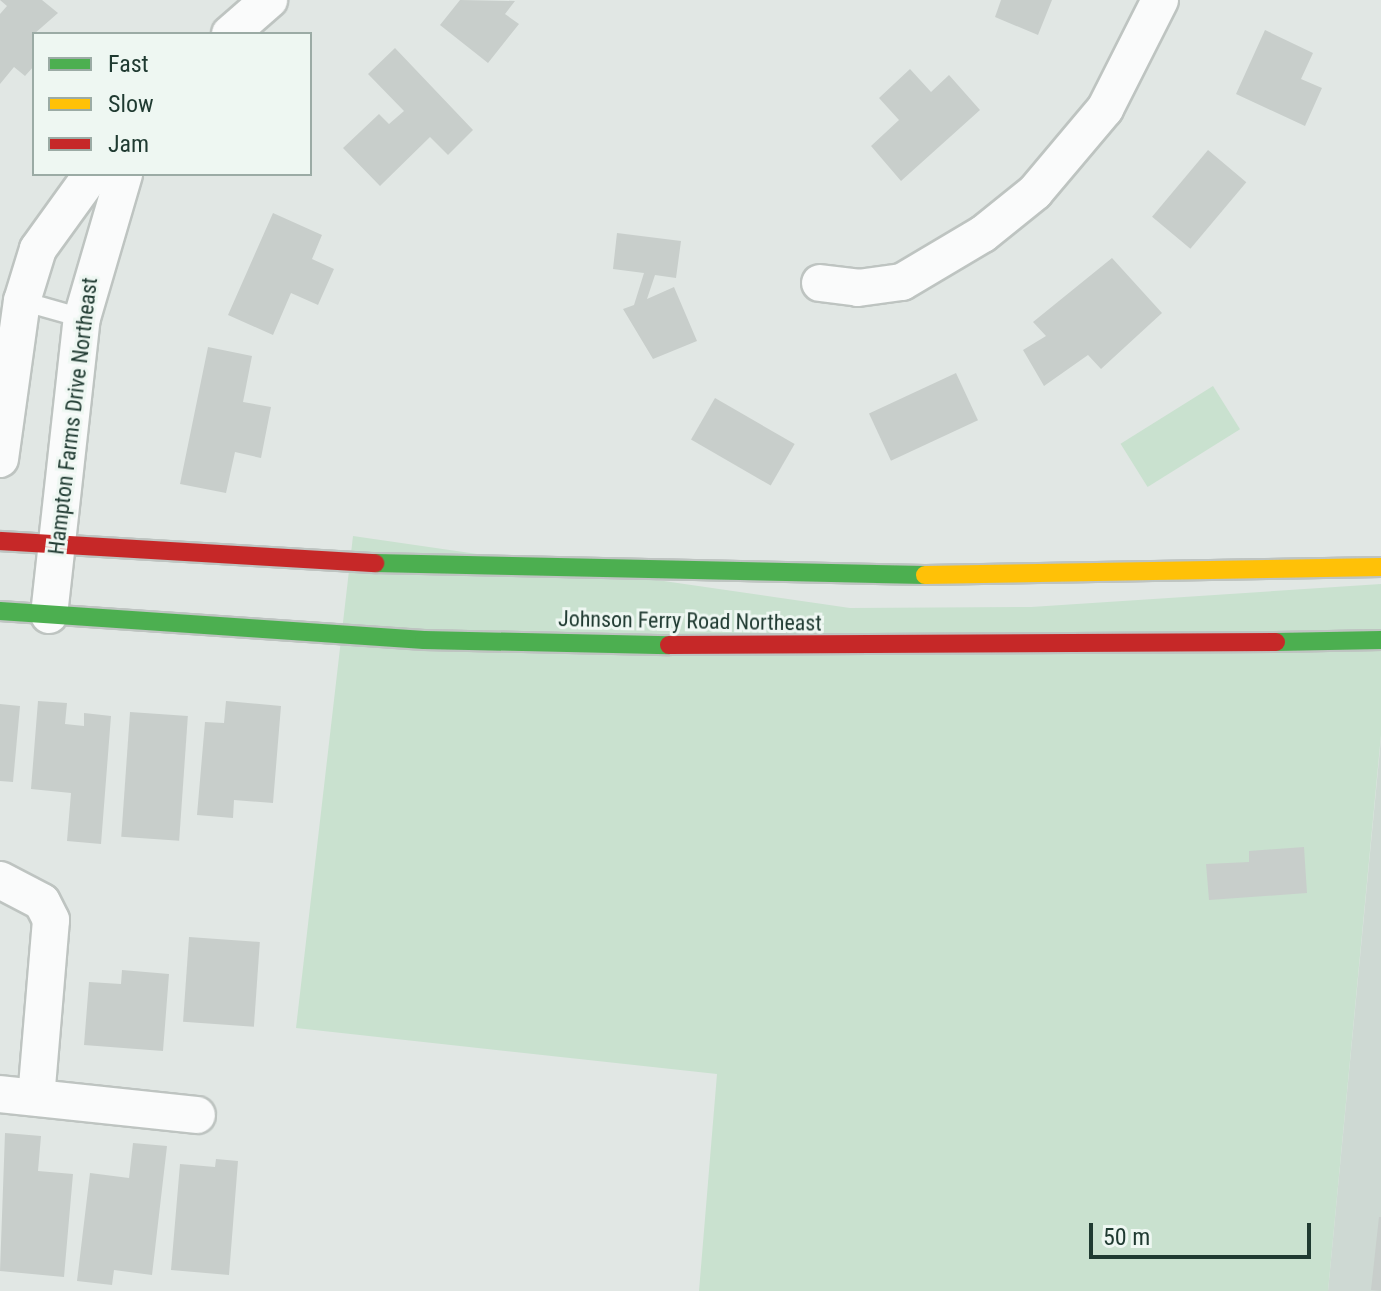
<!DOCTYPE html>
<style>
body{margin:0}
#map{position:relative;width:1381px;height:1291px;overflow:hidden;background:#e1e7e4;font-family:"Roboto Condensed",sans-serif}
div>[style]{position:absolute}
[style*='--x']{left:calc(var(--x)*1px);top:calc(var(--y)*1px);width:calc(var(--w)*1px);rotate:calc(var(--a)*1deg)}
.built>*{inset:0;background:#ced9d3}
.green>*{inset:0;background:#c9e1cf;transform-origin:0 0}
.building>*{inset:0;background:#c8cecb;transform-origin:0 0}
.roads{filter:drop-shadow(2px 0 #bec4c1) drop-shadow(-2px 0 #bec4c1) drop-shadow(0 2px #bec4c1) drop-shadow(0 -2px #bec4c1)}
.lane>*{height:18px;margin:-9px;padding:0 9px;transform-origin:9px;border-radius:9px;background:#fafbfb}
.street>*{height:36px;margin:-18px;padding:0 18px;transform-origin:18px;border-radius:18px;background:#fafbfb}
.fast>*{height:18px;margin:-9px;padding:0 9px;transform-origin:9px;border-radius:9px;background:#4caf50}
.slow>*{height:18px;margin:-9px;padding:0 9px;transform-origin:9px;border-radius:9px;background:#ffc107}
.jam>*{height:18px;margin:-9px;padding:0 9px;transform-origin:9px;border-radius:9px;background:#c62828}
span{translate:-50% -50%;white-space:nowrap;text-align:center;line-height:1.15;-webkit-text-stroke:6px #eef7f2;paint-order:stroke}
.street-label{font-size:22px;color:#1f3a31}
.legend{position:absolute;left:32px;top:32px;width:280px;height:144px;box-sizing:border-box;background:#eef7f2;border:2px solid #9baba5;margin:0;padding:10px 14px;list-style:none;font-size:24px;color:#1f3a31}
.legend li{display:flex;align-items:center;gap:16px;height:40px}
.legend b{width:40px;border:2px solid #9baba5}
.scale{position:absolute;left:1089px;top:1223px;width:222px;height:36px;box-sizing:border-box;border:4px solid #1f3a31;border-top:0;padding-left:10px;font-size:24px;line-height:28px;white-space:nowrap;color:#1f3a31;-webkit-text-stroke:6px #eef7f2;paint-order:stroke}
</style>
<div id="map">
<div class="built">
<i style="clip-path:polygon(1381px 735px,1381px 1291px,1328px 1291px,1380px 749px)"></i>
</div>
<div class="green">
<i style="left:1213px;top:386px;width:51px;height:109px;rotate:58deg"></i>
<i style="clip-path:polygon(353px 536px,850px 608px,1031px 607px,1381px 584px,1381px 735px,1328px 1291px,699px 1291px,717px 1074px,296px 1028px)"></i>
</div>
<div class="building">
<i style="clip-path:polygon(0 0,42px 0,58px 13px,34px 34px,34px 66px,25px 76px,14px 67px,0 84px,0 14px,7px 6px)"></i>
<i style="clip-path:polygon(460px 0,515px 1px,505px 14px,519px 24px,488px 63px,440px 25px)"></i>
<i style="clip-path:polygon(1001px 0,1052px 0,1038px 35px,995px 17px)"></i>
<i style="clip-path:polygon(1265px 30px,1313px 53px,1301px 79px,1322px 88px,1305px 126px,1236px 94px)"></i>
<i style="clip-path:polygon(395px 48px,473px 130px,448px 155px,430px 137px,380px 186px,343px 148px,379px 114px,389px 124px,404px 111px,368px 74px)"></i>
<i style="clip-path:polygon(910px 69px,931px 92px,949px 75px,980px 110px,901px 181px,871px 146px,899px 120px,879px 98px)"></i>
<i style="left:1208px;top:150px;width:50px;height:87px;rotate:40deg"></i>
<i style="clip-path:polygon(273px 213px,322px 235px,312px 259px,334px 269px,318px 305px,291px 293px,273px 335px,228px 315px)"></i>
<i style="clip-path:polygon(617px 233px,681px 241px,676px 278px,655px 275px,647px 299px,674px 287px,697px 341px,653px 359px,623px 309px,634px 305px,644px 273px,613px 269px)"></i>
<i style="clip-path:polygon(1112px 258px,1162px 313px,1101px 369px,1088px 355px,1044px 386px,1023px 350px,1046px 336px,1033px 322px)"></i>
<i style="clip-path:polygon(208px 347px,252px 356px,243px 402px,271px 407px,261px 458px,235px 452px,226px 493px,180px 484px)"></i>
<i style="left:956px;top:373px;width:52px;height:96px;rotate:65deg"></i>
<i style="left:715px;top:398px;width:92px;height:48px;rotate:30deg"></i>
<i style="clip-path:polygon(38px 701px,67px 703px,65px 724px,84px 726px,84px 713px,111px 716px,101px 844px,67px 841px,71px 793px,31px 789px)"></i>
<i style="clip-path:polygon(226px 701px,281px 706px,273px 803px,234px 800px,233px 818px,197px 815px,205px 722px,224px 723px)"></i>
<i style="clip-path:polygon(0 704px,20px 706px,13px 782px,0 781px)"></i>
<i style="left:130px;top:712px;width:58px;height:125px;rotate:4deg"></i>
<i style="clip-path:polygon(1304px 847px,1307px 893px,1209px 900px,1206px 864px,1249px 862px,1249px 851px)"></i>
<i style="left:189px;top:937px;width:71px;height:85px;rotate:4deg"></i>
<i style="clip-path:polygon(122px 970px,169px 974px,163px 1051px,84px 1045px,89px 982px,121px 984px)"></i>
<i style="clip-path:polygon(5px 1133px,41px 1136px,38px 1171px,73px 1174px,64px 1277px,0 1271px)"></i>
<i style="clip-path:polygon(133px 1143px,167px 1146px,152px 1275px,114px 1270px,112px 1285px,77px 1281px,90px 1173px,129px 1178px)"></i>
<i style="clip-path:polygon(216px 1159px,238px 1161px,229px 1275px,171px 1270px,180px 1164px,215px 1167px)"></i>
<i style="clip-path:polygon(1379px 1217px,1381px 1217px,1381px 1291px,1371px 1290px)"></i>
</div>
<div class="roads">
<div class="lane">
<i style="--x:22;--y:301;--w:62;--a:15.8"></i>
</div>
<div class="street">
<i style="--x:230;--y:34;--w:52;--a:-41.1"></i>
<i style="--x:820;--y:283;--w:38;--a:7"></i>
<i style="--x:858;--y:288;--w:44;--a:-7.8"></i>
<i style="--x:902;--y:282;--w:94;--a:-30.7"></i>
<i style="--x:983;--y:234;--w:67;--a:-38.9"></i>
<i style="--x:1035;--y:192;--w:109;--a:-49.9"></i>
<i style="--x:1105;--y:109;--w:122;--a:-63.2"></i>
<i style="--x:0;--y:459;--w:160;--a:-82.1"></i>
<i style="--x:22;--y:301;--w:54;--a:-72.9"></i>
<i style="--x:38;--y:249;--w:92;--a:-54.2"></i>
<i style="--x:49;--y:615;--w:299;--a:-83.7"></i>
<i style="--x:82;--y:318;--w:150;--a:-73.7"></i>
<i style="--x:0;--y:880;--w:47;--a:27.6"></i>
<i style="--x:42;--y:902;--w:20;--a:63"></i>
<i style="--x:51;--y:920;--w:178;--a:94.8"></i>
<i style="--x:0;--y:1094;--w:198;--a:6.1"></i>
</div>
<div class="fast">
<i style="--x:375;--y:563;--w:550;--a:1.25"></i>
<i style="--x:0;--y:611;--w:425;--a:3.9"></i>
<i style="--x:424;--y:640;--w:245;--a:1.2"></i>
<i style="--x:1276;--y:642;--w:105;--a:-1.1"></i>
</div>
<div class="slow">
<i style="--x:925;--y:575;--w:456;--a:-1"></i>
</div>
<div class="jam">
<i style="--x:0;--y:541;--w:376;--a:3.4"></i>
<i style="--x:669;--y:645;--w:607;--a:-0.28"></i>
</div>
</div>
<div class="street-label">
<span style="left:73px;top:416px;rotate:-83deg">Hampton Farms Drive Northeast</span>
<span style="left:690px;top:621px;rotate:1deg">Johnson Ferry Road Northeast</span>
</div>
<ul class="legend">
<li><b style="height:10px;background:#4caf50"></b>Fast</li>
<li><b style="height:10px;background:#ffc107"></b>Slow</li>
<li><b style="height:10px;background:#c62828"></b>Jam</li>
</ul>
<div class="scale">50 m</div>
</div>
